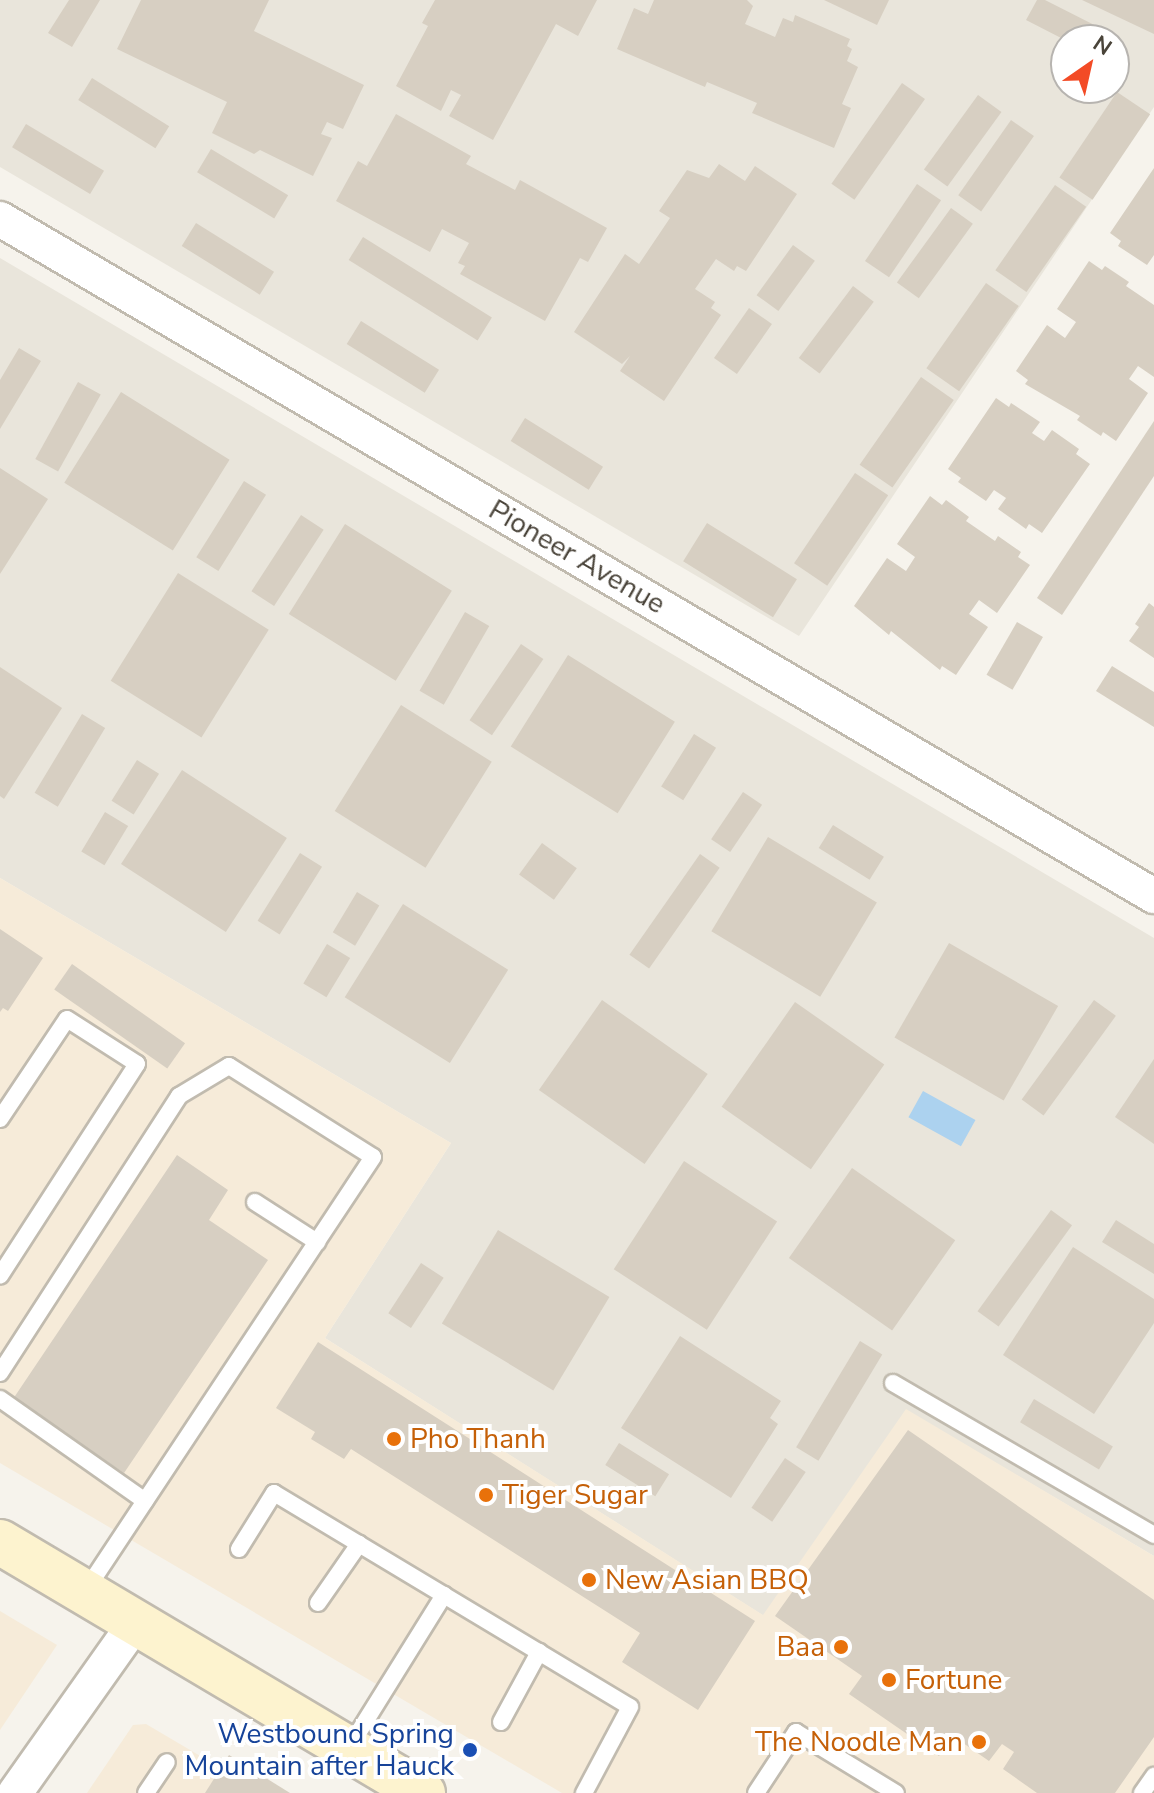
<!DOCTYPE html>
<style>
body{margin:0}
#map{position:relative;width:1154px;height:1793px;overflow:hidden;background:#f6f3ec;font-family:"Nunito Sans",sans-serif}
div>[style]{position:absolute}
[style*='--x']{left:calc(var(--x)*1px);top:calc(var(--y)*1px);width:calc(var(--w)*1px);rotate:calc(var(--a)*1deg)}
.residential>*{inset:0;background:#e9e5db}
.commercial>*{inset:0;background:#f6ebd9}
.water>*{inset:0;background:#acd2ef;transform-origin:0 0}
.building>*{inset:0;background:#d7cfc2;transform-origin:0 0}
.roads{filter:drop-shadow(2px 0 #c1bbaf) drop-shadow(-2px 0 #c1bbaf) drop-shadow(0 2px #c1bbaf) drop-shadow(0 -2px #c1bbaf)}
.lane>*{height:16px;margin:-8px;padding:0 8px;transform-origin:8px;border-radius:8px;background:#fff}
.street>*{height:34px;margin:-17px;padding:0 17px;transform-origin:17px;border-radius:17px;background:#fff}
.secondary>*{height:44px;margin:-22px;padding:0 22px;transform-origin:22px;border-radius:22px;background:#fdf3cf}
.dots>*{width:22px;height:22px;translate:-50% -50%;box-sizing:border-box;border:4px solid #fff;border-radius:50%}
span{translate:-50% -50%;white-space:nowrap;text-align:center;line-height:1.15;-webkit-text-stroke:8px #fff;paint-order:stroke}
.street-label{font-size:28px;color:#4a443a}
.food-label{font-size:28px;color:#c56008}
.left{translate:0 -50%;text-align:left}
.right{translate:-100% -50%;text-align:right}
.transit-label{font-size:28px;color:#164399}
.north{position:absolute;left:1050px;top:24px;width:80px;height:80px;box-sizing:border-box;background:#fff;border:2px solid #b7b4b0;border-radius:50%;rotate:34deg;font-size:22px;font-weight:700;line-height:32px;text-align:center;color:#4a443a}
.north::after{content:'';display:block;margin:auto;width:28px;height:36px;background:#f34b26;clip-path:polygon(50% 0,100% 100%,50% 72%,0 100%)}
</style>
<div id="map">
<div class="residential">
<i style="clip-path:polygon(evenodd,0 0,1154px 0,1154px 107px,799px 636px,0 167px,0 0,1066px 40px,1114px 40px,1114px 88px,1066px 88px,1066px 40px)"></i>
<i style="clip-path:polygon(0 258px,1154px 938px,1154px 1556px,906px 1410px,764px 1616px,325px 1338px,451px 1143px,0 878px)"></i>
</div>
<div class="commercial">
<i style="clip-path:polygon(0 878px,451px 1143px,325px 1338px,763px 1615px,906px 1409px,1154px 1556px,1154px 1793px,562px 1793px,0 1463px)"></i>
<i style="clip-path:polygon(0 1611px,57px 1645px,0 1730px)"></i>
<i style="clip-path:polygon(146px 1724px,263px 1793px,87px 1793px,133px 1725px)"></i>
</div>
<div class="water">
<i style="left:923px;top:1091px;width:60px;height:30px;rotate:29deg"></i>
</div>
<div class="building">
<i style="clip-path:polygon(69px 0,100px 0,72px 47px,48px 33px)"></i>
<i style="clip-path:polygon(141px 0,269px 0,254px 31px,364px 85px,343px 129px,327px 122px,321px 134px,332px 138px,313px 176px,260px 150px,254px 154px,212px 133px,227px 102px,117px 49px)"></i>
<i style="clip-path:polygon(435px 0,597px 0,578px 36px,556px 24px,493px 140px,449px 116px,461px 95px,451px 90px,441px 111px,396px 86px,428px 26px,422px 23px)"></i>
<i style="clip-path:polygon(654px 0,747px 0,753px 6px,745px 24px,775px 37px,783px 18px,793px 22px,795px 15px,850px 39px,847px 46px,852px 49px,847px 61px,858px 67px,842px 104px,851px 108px,834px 148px,752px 113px,757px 103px,707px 82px,705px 87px,617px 49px,634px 8px,648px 14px)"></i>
<i style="clip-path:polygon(824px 0,889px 0,877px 25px)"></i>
<i style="clip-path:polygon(1037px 0,1045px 0,1120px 38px,1114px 51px,1114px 40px,1065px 40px,1026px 20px)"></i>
<i style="clip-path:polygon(1082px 0,1154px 0,1154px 34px)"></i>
<i style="left:92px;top:78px;width:91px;height:26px;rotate:32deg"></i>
<i style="left:902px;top:83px;width:28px;height:123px;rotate:35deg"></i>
<i style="left:1117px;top:92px;width:40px;height:103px;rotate:34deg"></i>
<i style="left:978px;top:95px;width:29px;height:92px;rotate:36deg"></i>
<i style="clip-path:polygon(396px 114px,471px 156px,466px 164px,515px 190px,520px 180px,607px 228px,588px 262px,580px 258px,545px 321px,460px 274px,465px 266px,458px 263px,469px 243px,442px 229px,430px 252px,336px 201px,358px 161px,367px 166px)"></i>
<i style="left:1011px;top:120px;width:28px;height:92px;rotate:35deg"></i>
<i style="left:26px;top:124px;width:91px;height:27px;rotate:31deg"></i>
<i style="left:211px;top:149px;width:90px;height:27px;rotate:31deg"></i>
<i style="clip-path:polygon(719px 164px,745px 181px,755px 166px,797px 194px,746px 271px,737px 266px,734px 271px,716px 259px,695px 289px,715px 302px,711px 308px,721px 315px,664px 401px,620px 371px,630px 356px,622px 364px,574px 332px,625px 254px,639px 264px,670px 218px,659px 211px,687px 170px,709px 178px)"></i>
<i style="clip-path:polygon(1154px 168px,1154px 255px,1147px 265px,1118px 246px,1121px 241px,1110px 233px)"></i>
<i style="left:917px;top:184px;width:29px;height:93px;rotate:34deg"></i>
<i style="left:1055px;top:185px;width:38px;height:104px;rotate:35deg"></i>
<i style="left:951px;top:208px;width:27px;height:92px;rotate:36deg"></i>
<i style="left:196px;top:223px;width:92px;height:27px;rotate:32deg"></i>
<i style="left:363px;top:237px;width:152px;height:27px;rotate:32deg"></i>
<i style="left:793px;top:245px;width:27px;height:62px;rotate:36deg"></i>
<i style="clip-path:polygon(1089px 261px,1102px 270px,1105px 266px,1129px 282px,1126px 286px,1154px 305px,1154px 377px,1138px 366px,1129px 379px,1148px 393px,1116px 441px,1103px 432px,1101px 436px,1077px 420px,1080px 416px,1025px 384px,1028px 380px,1016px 371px,1047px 325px,1065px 338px,1076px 322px,1057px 309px)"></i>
<i style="left:986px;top:283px;width:40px;height:104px;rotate:35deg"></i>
<i style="left:853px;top:286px;width:26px;height:90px;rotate:37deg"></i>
<i style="left:749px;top:308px;width:28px;height:61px;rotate:35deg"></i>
<i style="left:361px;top:321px;width:92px;height:27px;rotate:32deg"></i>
<i style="clip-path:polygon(19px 348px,41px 361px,0 429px,0 380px)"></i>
<i style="left:921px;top:377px;width:40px;height:107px;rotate:35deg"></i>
<i style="left:78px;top:382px;width:26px;height:88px;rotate:29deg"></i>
<i style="left:121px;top:392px;width:128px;height:107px;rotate:32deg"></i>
<i style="clip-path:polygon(996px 398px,1009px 407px,1011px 403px,1040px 422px,1032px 433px,1044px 441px,1052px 430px,1079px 449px,1076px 454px,1090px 464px,1042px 533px,1029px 524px,1026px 529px,998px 509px,1006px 498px,994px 490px,986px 501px,958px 482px,961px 478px,948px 469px)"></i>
<i style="left:525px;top:418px;width:92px;height:27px;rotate:32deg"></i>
<i style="clip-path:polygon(1154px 421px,1154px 476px,1062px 615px,1037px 598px)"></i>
<i style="clip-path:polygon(0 468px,48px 499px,0 574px)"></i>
<i style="left:855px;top:473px;width:40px;height:109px;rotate:34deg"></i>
<i style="left:244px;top:481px;width:26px;height:90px;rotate:32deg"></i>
<i style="clip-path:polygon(930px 496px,942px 505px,946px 500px,969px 517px,966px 521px,995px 541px,998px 536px,1021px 552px,1018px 557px,1030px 565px,997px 613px,979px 600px,969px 614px,988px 627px,956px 675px,942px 666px,940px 670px,891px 631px,889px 635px,854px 606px,887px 558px,906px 571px,915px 557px,897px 544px)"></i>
<i style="left:301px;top:515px;width:27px;height:91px;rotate:33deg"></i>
<i style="left:707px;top:523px;width:106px;height:45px;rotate:32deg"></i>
<i style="left:345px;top:524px;width:126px;height:106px;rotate:32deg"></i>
<i style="left:178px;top:573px;width:107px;height:127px;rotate:32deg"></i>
<i style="clip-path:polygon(1149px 603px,1154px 607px,1154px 658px,1129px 641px,1139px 627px,1135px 624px)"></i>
<i style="left:465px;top:612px;width:28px;height:91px;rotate:30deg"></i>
<i style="left:1017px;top:622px;width:30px;height:61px;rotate:30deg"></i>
<i style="left:521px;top:644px;width:27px;height:92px;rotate:34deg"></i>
<i style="left:568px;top:655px;width:126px;height:108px;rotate:32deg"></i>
<i style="clip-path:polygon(1112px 666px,1154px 692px,1154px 727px,1096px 691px)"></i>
<i style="clip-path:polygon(0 667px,62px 708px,4px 799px,0 796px)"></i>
<i style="left:401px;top:705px;width:107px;height:125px;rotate:32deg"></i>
<i style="left:82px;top:714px;width:27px;height:92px;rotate:31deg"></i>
<i style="left:694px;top:734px;width:26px;height:62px;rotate:32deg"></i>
<i style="left:137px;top:760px;width:26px;height:48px;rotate:32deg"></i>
<i style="left:182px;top:770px;width:125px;height:112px;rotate:33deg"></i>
<i style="left:743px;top:792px;width:23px;height:57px;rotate:34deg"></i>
<i style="left:105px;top:812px;width:27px;height:46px;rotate:31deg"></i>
<i style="left:833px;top:825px;width:60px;height:27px;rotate:32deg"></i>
<i style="left:768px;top:837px;width:127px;height:110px;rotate:31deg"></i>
<i style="left:542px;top:843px;width:43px;height:39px;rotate:36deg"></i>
<i style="left:300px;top:853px;width:26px;height:80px;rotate:32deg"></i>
<i style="left:700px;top:854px;width:24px;height:123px;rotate:35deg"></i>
<i style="left:357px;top:892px;width:26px;height:47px;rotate:31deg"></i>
<i style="left:403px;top:904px;width:124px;height:110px;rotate:32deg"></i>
<i style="clip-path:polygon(0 929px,43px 958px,8px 1011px,3px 1008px,0 1012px)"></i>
<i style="left:949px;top:943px;width:126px;height:109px;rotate:30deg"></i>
<i style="left:327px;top:944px;width:27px;height:46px;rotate:31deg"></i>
<i style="left:72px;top:964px;width:138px;height:31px;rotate:35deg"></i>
<i style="left:602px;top:1000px;width:129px;height:110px;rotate:35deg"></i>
<i style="left:1094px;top:1000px;width:27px;height:123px;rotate:36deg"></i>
<i style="left:795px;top:1002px;width:109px;height:128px;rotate:35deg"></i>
<i style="clip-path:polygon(1154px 1059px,1154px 1144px,1115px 1117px)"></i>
<i style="clip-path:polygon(177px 1155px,228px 1190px,209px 1220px,268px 1260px,124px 1473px,13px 1399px)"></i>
<i style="left:684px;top:1161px;width:111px;height:129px;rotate:33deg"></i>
<i style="left:852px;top:1168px;width:126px;height:110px;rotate:35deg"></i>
<i style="left:1051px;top:1210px;width:26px;height:125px;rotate:36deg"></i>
<i style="clip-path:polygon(1116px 1220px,1154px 1244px,1154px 1274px,1102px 1242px)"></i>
<i style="left:498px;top:1230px;width:130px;height:109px;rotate:31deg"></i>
<i style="clip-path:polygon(1073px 1247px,1154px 1299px,1154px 1323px,1094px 1414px,1003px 1355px)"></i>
<i style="left:421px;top:1263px;width:27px;height:60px;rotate:33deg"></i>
<i style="clip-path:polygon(680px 1336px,781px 1401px,770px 1418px,778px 1424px,731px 1498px,621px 1428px)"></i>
<i style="left:860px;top:1341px;width:26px;height:124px;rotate:31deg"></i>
<i style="clip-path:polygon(318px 1342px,755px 1621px,698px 1710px,622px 1662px,640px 1633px,351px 1449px,344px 1459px,311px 1439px,315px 1432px,276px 1408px)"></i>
<i style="left:1034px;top:1399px;width:92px;height:27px;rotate:31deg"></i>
<i style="clip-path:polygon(908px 1430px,1154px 1600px,1154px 1737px,1115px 1793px,1037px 1793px,1003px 1769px,1014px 1752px,1002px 1744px,989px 1761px,953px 1736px,939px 1756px,849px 1694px,862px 1676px,775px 1616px)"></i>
<i style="left:619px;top:1443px;width:59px;height:26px;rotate:32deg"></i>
<i style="left:785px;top:1458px;width:25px;height:60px;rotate:34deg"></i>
<i style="clip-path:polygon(229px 1755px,290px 1793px,205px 1793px)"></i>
</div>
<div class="roads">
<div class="lane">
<i style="--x:0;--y:1119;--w:120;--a:-56.2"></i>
<i style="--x:67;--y:1019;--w:83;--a:32.7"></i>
<i style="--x:137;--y:1064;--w:252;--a:122.9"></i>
<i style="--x:255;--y:1202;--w:74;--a:32.8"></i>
<i style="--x:0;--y:1373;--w:330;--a:-57.1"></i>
<i style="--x:179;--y:1096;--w:58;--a:-31"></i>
<i style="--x:229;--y:1066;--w:170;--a:32.3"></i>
<i style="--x:373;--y:1157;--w:519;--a:123.54"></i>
<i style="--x:893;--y:1383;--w:302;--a:30.2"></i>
<i style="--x:0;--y:1399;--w:177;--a:35.1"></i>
<i style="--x:239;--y:1549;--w:66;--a:-58"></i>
<i style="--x:274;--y:1493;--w:415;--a:31"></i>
<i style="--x:630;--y:1707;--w:98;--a:118.1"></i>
<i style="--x:318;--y:1603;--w:72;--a:-55.2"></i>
<i style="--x:501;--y:1722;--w:80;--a:-61.5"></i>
<i style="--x:350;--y:1746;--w:178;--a:-58.1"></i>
<i style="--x:146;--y:1793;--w:37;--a:-56"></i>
<i style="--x:756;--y:1793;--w:73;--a:-56.7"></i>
<i style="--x:796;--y:1732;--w:117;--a:31.4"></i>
<i style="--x:1142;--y:1793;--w:21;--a:-55"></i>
</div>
<div class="street">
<i style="--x:0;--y:219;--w:1338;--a:30.4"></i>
<i style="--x:15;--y:1793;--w:209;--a:-54.7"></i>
</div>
<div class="secondary">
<i style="--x:0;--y:1542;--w:492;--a:30.7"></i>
</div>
</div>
<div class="dots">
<i style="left:394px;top:1439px;background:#e8710a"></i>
<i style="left:486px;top:1495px;background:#e8710a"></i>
<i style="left:589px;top:1580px;background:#e8710a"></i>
<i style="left:841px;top:1647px;background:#e8710a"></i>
<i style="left:889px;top:1680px;background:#e8710a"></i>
<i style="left:979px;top:1742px;background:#e8710a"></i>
<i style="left:470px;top:1750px;background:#1a4fb4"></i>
</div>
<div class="street-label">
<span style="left:577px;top:557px;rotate:30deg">Pioneer Avenue</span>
</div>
<div class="food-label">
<span class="left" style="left:410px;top:1439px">Pho Thanh</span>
<span class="left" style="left:502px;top:1495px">Tiger Sugar</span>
<span class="left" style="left:605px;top:1580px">New Asian BBQ</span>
<span class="right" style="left:825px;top:1647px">Baa</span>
<span class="left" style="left:905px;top:1680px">Fortune</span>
<span class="right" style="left:963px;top:1742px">The Noodle Man</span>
</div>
<div class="transit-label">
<span class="right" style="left:454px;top:1750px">Westbound Spring<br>Mountain after Hauck</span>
</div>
<div class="north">N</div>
</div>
